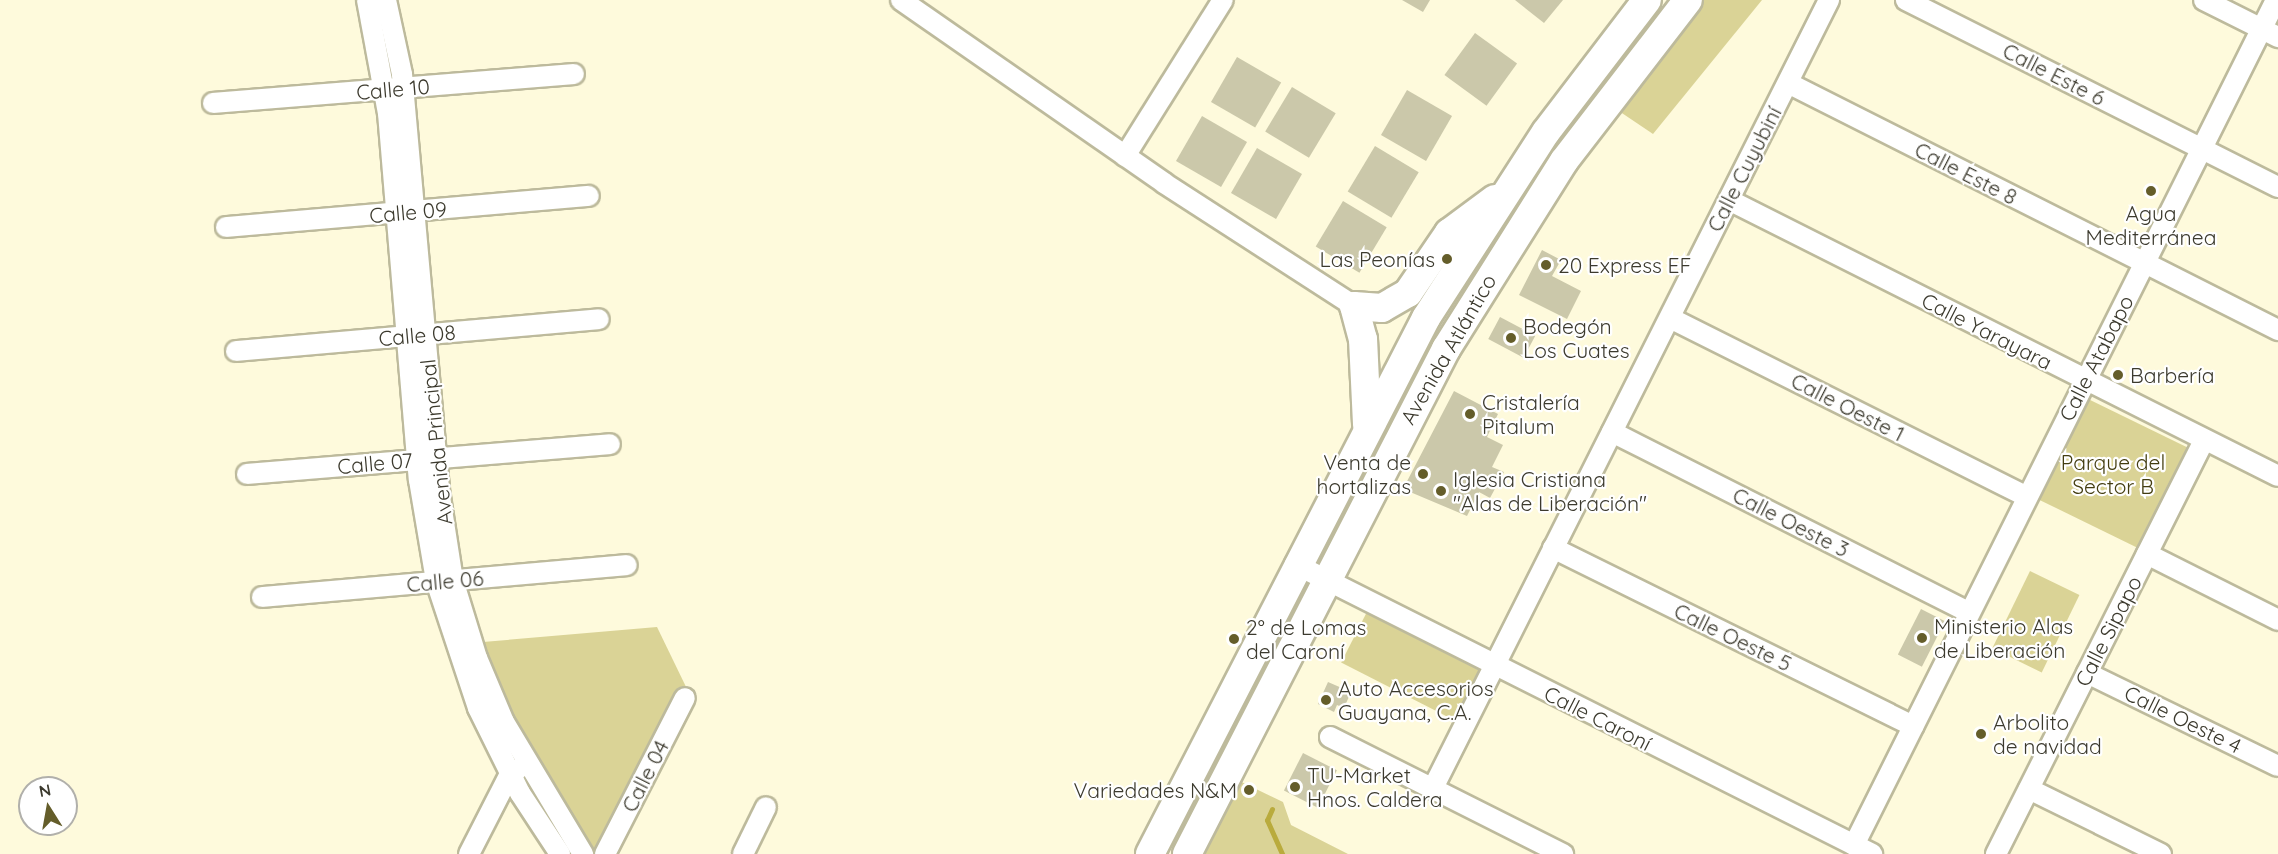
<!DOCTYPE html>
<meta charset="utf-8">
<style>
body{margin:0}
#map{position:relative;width:2278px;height:854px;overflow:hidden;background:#fefadc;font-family:Quicksand,sans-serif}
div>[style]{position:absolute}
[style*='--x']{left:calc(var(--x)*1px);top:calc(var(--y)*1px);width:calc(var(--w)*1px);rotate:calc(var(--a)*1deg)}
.green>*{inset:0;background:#dad396;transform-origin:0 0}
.stream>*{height:5px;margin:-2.5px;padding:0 2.5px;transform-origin:2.5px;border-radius:2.5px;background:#b9ab3d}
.building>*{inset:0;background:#cbc8aa;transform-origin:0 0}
.roads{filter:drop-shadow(2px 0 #bdba9c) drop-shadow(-2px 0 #bdba9c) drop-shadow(0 2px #bdba9c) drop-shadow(0 -2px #bdba9c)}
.minor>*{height:20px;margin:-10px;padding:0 10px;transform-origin:10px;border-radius:10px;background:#fff}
.secondary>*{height:28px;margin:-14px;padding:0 14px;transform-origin:14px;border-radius:14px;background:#fff}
.dots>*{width:16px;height:16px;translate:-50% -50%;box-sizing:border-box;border:3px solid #fff;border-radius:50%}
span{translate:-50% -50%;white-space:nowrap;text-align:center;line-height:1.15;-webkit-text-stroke:4.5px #fff;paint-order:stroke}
.street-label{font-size:21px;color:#3c3a2e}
.poi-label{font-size:21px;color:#3c3a2e}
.right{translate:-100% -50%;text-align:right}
.left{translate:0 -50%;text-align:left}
.park-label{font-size:21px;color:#433d10}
.north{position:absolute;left:18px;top:776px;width:60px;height:60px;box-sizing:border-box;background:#fff;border:2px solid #b1b0ab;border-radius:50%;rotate:349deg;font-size:16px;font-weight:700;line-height:24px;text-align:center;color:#3c3a2e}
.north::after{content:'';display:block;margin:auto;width:21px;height:27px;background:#645d2a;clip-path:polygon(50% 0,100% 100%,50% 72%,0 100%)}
</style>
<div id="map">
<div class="green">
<i style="clip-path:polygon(1688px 0,1762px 0,1653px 134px,1607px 103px)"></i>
<i style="left:2084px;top:397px;width:118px;height:112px;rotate:26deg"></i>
<i style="left:2030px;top:571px;width:55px;height:86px;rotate:26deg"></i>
<i style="left:1372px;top:602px;width:137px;height:68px;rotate:27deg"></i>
<i style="clip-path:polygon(657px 627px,688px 691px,605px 854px,583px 854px,471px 643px)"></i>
<i style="clip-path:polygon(1227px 775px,1283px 802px,1291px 825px,1348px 854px,1187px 854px)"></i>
</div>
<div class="stream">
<i style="--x:1272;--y:809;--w:12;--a:114"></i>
<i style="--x:1267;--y:820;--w:37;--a:66"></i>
</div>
<div class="building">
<i style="clip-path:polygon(1402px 0,1430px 0,1423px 12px)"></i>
<i style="clip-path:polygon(1515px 0,1563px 0,1544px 23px)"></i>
<i style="left:1475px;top:33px;width:52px;height:52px;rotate:36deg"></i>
<i style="left:1237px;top:57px;width:51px;height:52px;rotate:30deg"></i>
<i style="left:1292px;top:87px;width:51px;height:52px;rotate:31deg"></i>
<i style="left:1407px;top:90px;width:52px;height:52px;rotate:30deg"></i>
<i style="left:1202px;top:116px;width:52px;height:52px;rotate:30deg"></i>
<i style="left:1375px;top:146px;width:51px;height:53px;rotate:31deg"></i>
<i style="left:1257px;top:148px;width:52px;height:52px;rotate:30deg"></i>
<i style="left:1343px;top:201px;width:51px;height:53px;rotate:31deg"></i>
<i style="clip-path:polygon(1542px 250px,1561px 260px,1552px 276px,1581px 291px,1567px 319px,1519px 295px)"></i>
<i style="left:1500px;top:317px;width:40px;height:25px;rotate:28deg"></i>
<i style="clip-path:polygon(1454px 391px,1498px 414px,1487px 437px,1503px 445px,1492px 467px,1504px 472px,1490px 498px,1479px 492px,1467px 516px,1403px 489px)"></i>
<i style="left:1921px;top:609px;width:27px;height:51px;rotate:27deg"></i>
<i style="clip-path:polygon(1328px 682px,1351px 692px,1344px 708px,1337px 705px,1334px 712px,1318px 704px)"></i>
<i style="left:1303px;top:753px;width:38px;height:42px;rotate:27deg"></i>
</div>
<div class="roads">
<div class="minor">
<i style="--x:367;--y:0;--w:115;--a:79.5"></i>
<i style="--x:388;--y:113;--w:368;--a:85.2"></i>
<i style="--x:419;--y:480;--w:102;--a:80.4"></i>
<i style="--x:436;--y:581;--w:134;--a:71.7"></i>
<i style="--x:478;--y:708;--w:95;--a:63.7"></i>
<i style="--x:520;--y:793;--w:73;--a:56.7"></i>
<i style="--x:386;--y:0;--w:76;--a:77.8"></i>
<i style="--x:402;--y:74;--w:418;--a:84.9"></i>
<i style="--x:439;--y:490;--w:91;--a:81.2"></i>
<i style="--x:453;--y:580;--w:82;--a:72.9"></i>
<i style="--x:477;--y:658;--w:69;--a:67.1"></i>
<i style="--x:504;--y:722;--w:154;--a:59.1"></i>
<i style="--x:901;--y:0;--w:320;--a:34.8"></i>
<i style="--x:1164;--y:183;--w:226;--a:32.9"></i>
<i style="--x:1906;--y:0;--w:416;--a:26.7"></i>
<i style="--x:2204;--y:0;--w:83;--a:26.6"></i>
<i style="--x:1788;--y:83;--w:549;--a:26.75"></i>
<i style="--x:213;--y:103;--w:362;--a:-4.6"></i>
<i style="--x:1125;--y:156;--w:184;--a:-57.9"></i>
<i style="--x:1729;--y:200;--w:614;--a:26.69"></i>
<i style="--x:226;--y:227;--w:364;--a:-4.9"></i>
<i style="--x:1670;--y:318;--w:399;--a:26.6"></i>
<i style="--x:236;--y:351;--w:364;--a:-5"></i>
<i style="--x:1612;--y:432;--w:400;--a:26.8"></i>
<i style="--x:247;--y:474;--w:364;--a:-4.7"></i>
<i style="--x:1553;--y:548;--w:402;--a:26.3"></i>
<i style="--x:2147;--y:554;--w:147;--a:26.7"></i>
<i style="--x:1295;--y:564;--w:646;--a:26.68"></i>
<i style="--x:262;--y:597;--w:366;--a:-5"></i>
<i style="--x:2087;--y:673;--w:212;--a:26"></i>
<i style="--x:1330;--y:737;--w:261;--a:26.7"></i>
<i style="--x:1433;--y:788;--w:882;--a:-63.32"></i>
<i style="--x:2029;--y:789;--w:147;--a:26.2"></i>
<i style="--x:1854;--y:845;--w:945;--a:-63.46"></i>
<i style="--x:469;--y:854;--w:90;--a:-62.9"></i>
<i style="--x:510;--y:774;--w:9;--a:-32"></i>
<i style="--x:605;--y:854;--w:175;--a:-62.9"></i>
<i style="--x:743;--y:854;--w:52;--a:-63.9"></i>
<i style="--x:1996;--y:854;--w:463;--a:-63.3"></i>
</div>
<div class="secondary">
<i style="--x:1354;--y:306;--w:28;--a:4"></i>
<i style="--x:1382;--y:308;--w:30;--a:-30"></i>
<i style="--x:1408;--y:293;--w:73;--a:-55.7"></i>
<i style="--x:1449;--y:233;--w:57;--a:-36.5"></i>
<i style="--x:1354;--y:306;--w:34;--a:75"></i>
<i style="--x:1363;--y:339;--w:86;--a:87.3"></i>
<i style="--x:1150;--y:854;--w:603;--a:-62.75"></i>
<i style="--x:1426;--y:318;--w:221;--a:-57.2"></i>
<i style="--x:1546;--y:132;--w:166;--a:-52.6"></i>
<i style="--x:1187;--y:854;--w:568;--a:-62.85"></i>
<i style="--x:1446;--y:349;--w:222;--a:-57.9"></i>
<i style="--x:1564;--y:161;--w:203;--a:-52.4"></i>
</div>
</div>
<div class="dots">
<i style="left:2151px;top:191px;background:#645d2a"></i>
<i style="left:1447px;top:259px;background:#645d2a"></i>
<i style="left:1546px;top:265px;background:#645d2a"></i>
<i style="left:1511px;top:338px;background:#645d2a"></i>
<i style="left:2118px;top:375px;background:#645d2a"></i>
<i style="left:1470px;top:414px;background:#645d2a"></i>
<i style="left:1423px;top:474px;background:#645d2a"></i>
<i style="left:1441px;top:491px;background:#645d2a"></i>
<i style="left:1922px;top:638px;background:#645d2a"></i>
<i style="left:1234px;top:639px;background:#645d2a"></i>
<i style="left:1326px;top:700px;background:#645d2a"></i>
<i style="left:1981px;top:734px;background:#645d2a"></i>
<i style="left:1295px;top:787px;background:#645d2a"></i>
<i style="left:1249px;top:790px;background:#645d2a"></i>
</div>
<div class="street-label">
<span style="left:2054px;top:74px;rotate:27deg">Calle Este 6</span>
<span style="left:393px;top:89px;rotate:-5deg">Calle 10</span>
<span style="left:1744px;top:169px;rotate:-63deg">Calle Cuyubiní</span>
<span style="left:1966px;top:173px;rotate:27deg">Calle Este 8</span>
<span style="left:408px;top:212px;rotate:-5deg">Calle 09</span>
<span style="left:1987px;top:331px;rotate:27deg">Calle Yarayara</span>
<span style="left:417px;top:335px;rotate:-5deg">Calle 08</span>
<span style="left:1448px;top:349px;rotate:-60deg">Avenida Atlántico</span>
<span style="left:2096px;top:358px;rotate:-63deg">Calle Atabapo</span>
<span style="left:1848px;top:407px;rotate:27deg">Calle Oeste 1</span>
<span style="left:436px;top:442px;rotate:-96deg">Avenida Principal</span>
<span style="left:375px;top:463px;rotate:-5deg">Calle 07</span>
<span style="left:1791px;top:522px;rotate:27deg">Calle Oeste 3</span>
<span style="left:445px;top:581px;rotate:-5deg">Calle 06</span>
<span style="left:2108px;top:631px;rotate:-63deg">Calle Sipapo</span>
<span style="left:1733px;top:637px;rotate:26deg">Calle Oeste 5</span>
<span style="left:1598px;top:718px;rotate:27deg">Calle Caroní</span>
<span style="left:2183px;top:719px;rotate:26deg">Calle Oeste 4</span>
<span style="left:645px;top:776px;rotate:-63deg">Calle 04</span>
</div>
<div class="poi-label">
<span style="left:2151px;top:225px">Agua<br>Mediterránea</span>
<span class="right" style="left:1435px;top:259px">Las Peonías</span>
<span class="left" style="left:1558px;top:265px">20 Express EF</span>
<span class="left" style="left:1523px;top:338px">Bodegón<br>Los Cuates</span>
<span class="left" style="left:2130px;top:375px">Barbería</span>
<span class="left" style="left:1482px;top:414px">Cristalería<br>Pitalum</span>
<span class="right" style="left:1411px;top:474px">Venta de<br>hortalizas</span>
<span class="left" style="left:1453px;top:491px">Iglesia Cristiana<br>"Alas de Liberación"</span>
<span class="left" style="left:1934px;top:638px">Ministerio Alas<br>de Liberación</span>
<span class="left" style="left:1246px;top:639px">2° de Lomas<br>del Caroní</span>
<span class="left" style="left:1338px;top:700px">Auto Accesorios<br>Guayana, C.A.</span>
<span class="left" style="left:1993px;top:734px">Arbolito<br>de navidad</span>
<span class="left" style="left:1307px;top:787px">TU-Market<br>Hnos. Caldera</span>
<span class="right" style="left:1237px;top:790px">Variedades N&amp;M</span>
</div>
<div class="park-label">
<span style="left:2113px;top:474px">Parque del<br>Sector B</span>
</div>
<div class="north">N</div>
</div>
